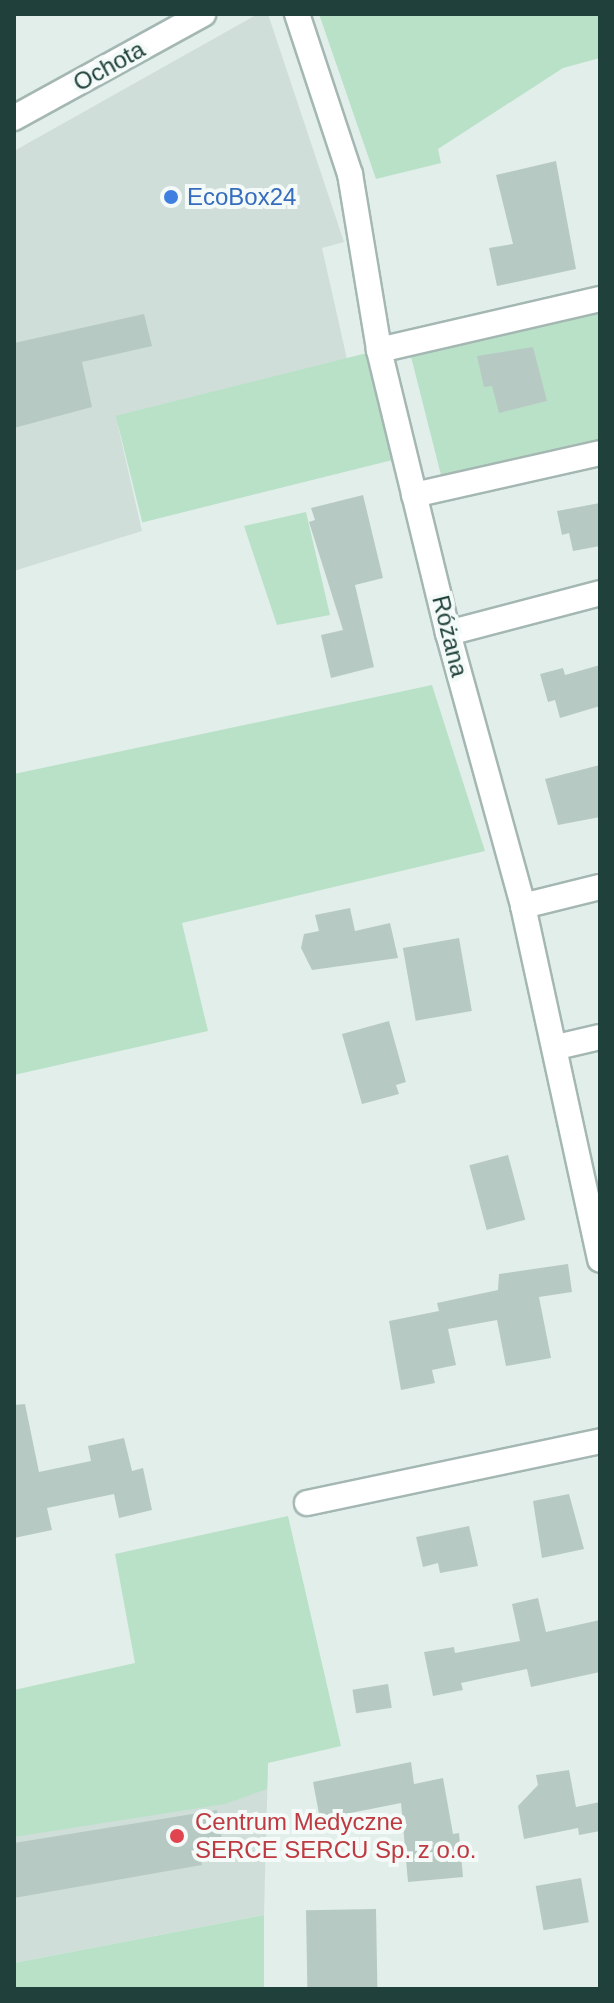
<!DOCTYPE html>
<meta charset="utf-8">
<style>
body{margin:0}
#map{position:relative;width:614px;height:2003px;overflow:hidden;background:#e2eeea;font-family:Helvetica,sans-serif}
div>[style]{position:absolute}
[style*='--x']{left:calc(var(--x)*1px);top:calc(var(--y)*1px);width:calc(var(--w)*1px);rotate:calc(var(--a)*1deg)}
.built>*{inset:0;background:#d0ded9}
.green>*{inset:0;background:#b9e1c8;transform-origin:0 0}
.building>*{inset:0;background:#b7c9c3;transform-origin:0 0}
.roads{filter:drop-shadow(2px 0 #a4b7b2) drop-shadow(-2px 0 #a4b7b2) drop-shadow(0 2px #a4b7b2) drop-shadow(0 -2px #a4b7b2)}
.minor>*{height:24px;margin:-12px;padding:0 12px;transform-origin:12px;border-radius:12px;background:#fff}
.dots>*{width:22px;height:22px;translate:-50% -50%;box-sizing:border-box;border:4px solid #f3faf7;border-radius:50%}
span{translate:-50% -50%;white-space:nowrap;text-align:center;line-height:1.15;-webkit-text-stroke:8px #f3faf7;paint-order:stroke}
.street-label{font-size:24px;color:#20413b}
.shop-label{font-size:24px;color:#366cbe}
.left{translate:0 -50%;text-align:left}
.health-label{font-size:24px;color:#be3a42}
.frame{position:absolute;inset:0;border:16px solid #20413b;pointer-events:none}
</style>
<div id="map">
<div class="built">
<i style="clip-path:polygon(258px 14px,268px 14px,344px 242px,322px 248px,347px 359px,118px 426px,142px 531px,14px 571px,14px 151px)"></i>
<i style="clip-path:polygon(268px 1763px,264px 1915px,14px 1963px,14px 1817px)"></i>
</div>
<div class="green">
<i style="clip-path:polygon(319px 14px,600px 14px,600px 58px,563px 68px,438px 149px,441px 163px,376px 179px)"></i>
<i style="clip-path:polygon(600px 291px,600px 442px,442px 479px,406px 337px)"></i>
<i style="left:367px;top:353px;width:110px;height:259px;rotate:76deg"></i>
<i style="clip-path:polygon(306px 512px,330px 615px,277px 625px,244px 526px)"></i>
<i style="clip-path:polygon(432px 685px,485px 851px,182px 923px,208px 1031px,14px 1075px,14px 774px)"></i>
<i style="clip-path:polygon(288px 1516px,341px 1746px,268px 1763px,267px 1789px,225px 1804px,14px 1837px,14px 1690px,135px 1663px,115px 1554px)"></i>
<i style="clip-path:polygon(264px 1915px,264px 1989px,14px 1989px,14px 1963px)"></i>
</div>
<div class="building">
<i style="clip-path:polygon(556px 161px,576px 269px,497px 286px,489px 248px,513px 244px,496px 175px)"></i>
<i style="clip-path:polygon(144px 314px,152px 346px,82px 362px,92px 407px,14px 428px,14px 343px)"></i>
<i style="clip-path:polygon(533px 347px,547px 401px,499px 413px,492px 386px,484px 387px,477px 356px)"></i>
<i style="clip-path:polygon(363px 495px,383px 578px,355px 585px,374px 667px,331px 678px,321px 635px,343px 630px,309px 522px,315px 520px,311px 508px)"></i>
<i style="clip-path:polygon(600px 503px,600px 546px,573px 551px,569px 533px,562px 535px,557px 511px)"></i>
<i style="clip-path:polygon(600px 665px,600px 706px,560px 718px,555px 700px,548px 702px,540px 674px,563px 668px,565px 675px)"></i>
<i style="clip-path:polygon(600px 765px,600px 817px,558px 825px,545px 779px)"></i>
<i style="clip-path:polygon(350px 908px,355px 931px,390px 923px,398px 958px,312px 970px,301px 948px,304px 934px,319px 931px,315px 915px)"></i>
<i style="left:459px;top:938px;width:74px;height:57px;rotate:80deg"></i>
<i style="clip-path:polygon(389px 1021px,406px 1082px,396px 1085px,399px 1094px,362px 1104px,342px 1034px)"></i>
<i style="left:508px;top:1155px;width:67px;height:40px;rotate:75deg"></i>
<i style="clip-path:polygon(568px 1264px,572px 1292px,539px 1297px,551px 1358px,506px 1366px,497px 1320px,448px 1329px,456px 1365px,432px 1370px,435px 1383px,401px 1390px,389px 1321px,439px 1311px,437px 1303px,498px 1290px,499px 1274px)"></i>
<i style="clip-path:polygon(25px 1404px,39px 1472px,91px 1461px,88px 1446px,124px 1438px,132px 1471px,143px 1468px,152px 1510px,119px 1518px,114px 1494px,47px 1508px,52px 1530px,14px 1538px,14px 1405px)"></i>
<i style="clip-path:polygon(569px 1494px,584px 1549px,542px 1558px,533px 1501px)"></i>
<i style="clip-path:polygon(469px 1526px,478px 1566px,440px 1573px,438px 1563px,423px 1567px,416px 1537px)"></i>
<i style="clip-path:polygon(538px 1598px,546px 1632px,600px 1620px,600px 1672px,531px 1687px,527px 1669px,461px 1683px,463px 1690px,433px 1696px,424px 1652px,454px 1647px,455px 1653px,520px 1641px,512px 1604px)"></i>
<i style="left:388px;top:1684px;width:24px;height:36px;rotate:81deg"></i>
<i style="clip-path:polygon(411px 1762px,414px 1784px,443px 1778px,453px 1834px,459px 1833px,463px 1877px,408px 1882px,401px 1803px,320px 1819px,313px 1782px)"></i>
<i style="clip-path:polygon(569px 1770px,576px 1807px,600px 1802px,600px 1831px,579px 1835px,578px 1828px,524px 1839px,518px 1806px,538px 1785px,536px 1775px)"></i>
<i style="clip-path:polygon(217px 1810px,224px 1852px,200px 1856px,202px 1865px,14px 1898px,14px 1843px)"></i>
<i style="left:581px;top:1878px;width:45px;height:46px;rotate:80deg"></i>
<i style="left:376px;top:1909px;width:80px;height:70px;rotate:89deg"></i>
</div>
<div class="roads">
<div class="minor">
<i style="--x:297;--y:14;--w:169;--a:71.7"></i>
<i style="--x:350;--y:174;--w:178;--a:80.6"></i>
<i style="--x:379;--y:350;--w:291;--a:76.3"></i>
<i style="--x:448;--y:633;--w:283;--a:74.6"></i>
<i style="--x:523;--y:906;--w:362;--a:77.7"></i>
<i style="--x:14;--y:118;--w:216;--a:-28.8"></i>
<i style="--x:379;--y:350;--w:227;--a:-13"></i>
<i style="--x:414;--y:495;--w:191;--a:-12.7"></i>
<i style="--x:448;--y:633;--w:157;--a:-14.7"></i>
<i style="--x:523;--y:906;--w:79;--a:-13.9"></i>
<i style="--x:557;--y:1047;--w:44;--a:-13.1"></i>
<i style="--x:307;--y:1503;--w:299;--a:-11.9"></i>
</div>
</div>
<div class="dots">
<i style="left:171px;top:197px;background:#3f7fe0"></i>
<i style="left:177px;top:1836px;background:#e0444e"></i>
</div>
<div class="street-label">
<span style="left:109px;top:66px;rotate:-29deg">Ochota</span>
<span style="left:450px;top:636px;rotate:76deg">Różana</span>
</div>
<div class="shop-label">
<span class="left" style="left:187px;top:197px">EcoBox24</span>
</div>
<div class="health-label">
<span class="left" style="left:195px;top:1836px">Centrum Medyczne<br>SERCE SERCU Sp. z o.o.</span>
</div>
<div class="frame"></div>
</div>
